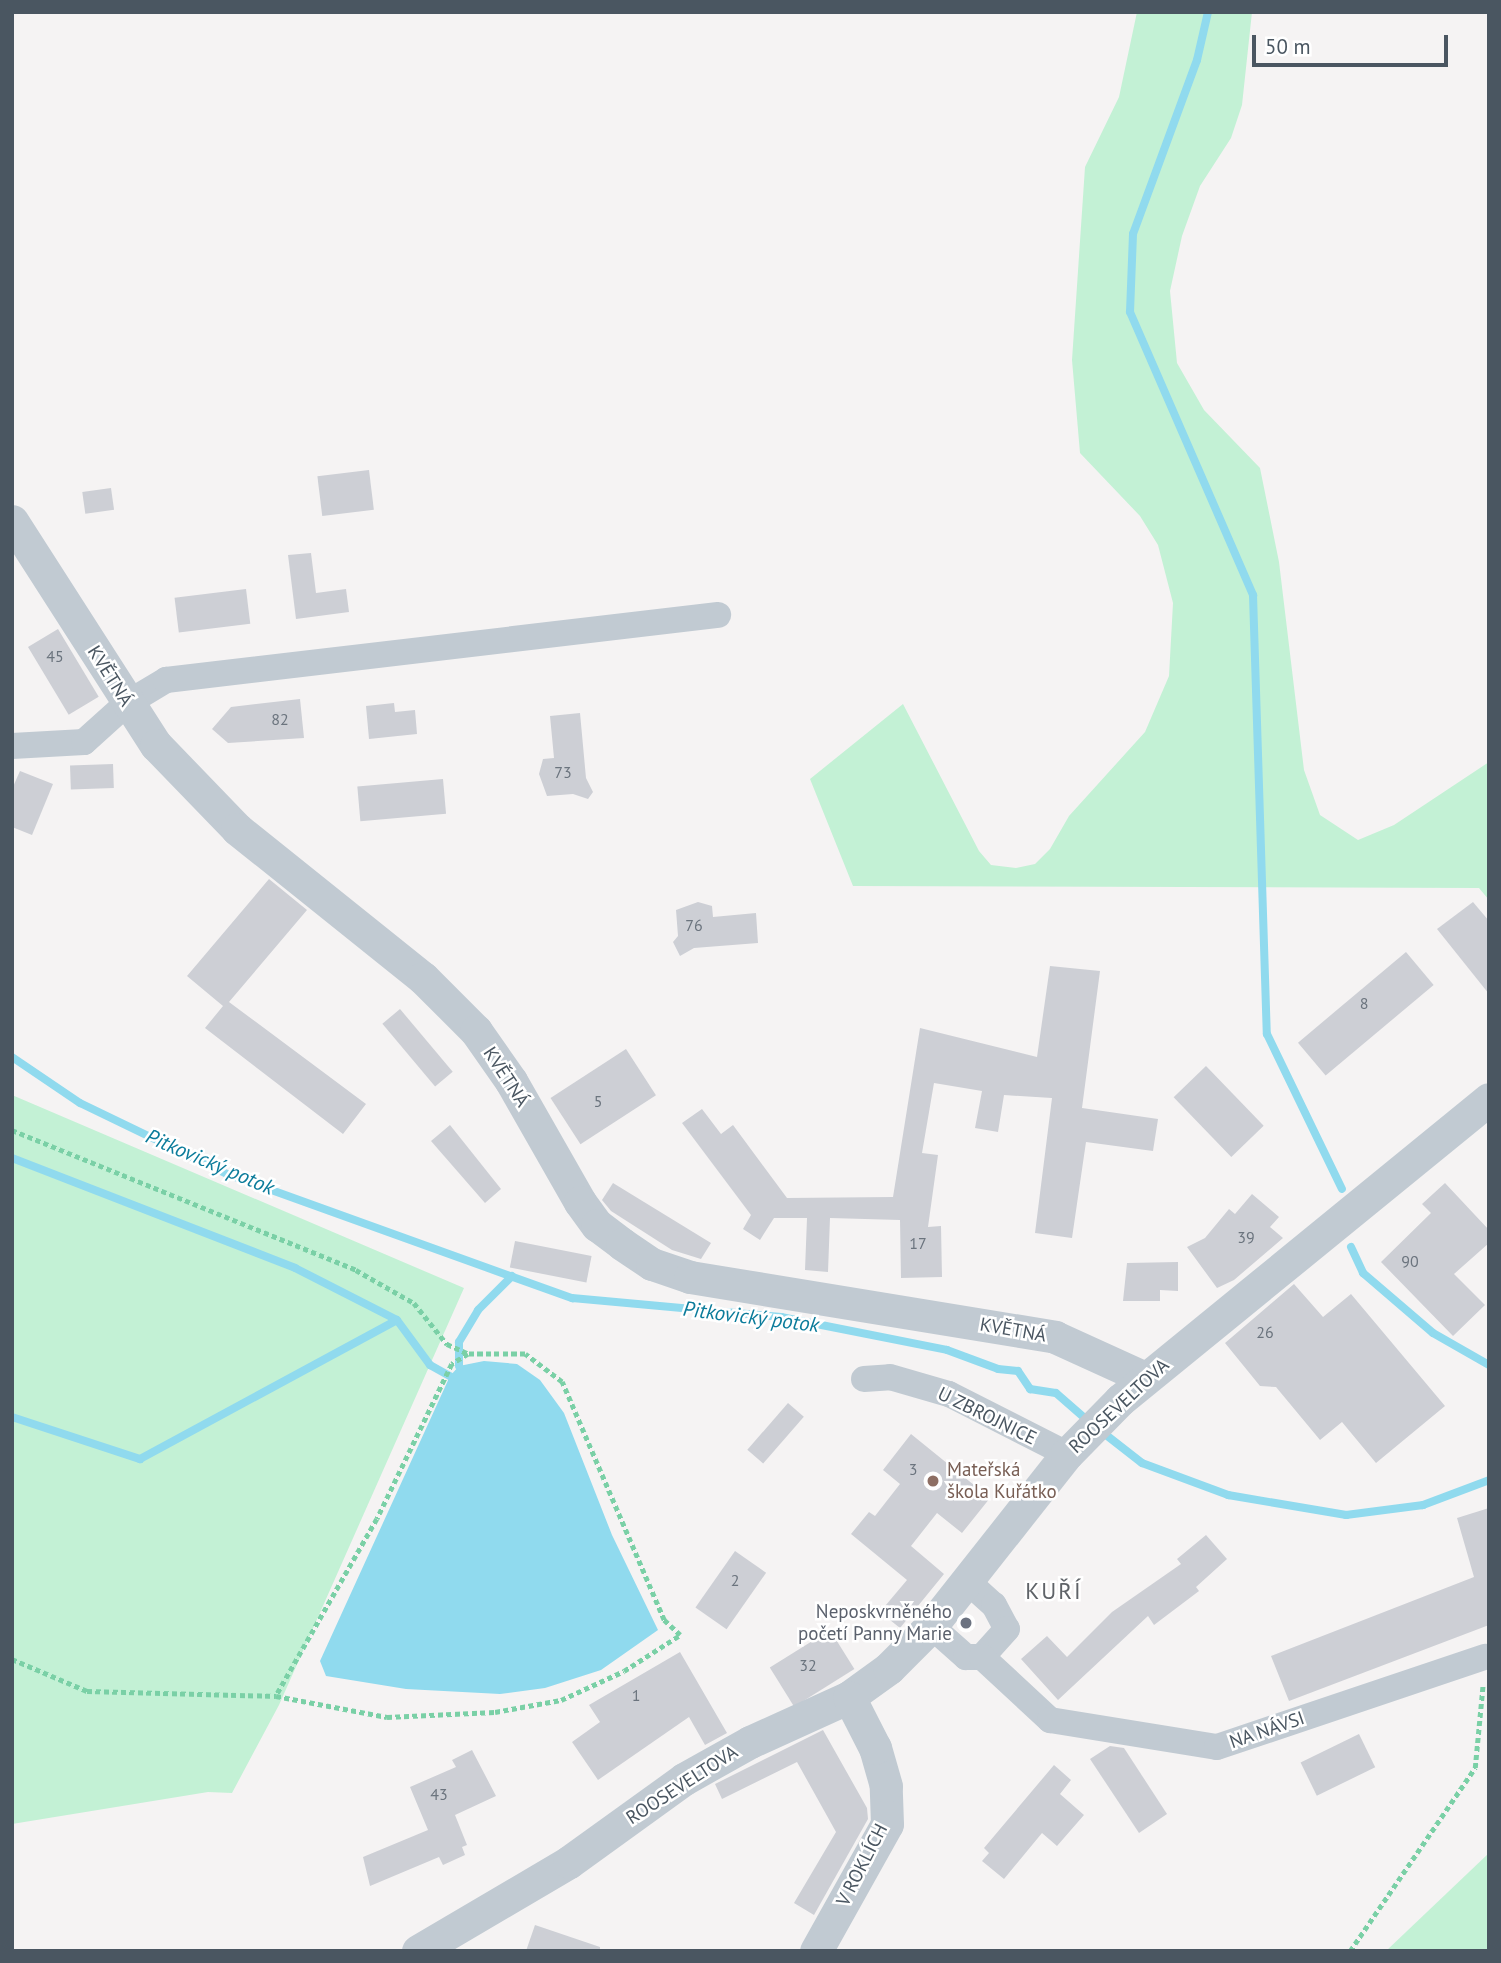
<!DOCTYPE html>
<meta charset="utf-8">
<style>
body{margin:0}
#map{position:relative;width:1501px;height:1963px;overflow:hidden;background:#f5f3f3;font-family:"PT Sans",sans-serif}
div>[style]{position:absolute}
[style*='--x']{left:calc(var(--x)*1px);top:calc(var(--y)*1px);width:calc(var(--w)*1px);rotate:calc(var(--a)*1deg)}
.green>*{inset:0;background:#c3f1d5}
.water>*{inset:0;background:#90daee}
.stream>*{height:8px;margin:-4px;padding:0 4px;transform-origin:4px;border-radius:4px;background:#90daee}
.building>*{inset:0;background:#cdcfd5;transform-origin:0 0}
.path>*{height:4.5px;margin-top:-2.25px;transform-origin:0;background:repeating-linear-gradient(90deg,#7ad0a6 0 5px,transparent 0 8.5px)}
.minor>*{height:26px;margin:-13px;padding:0 13px;transform-origin:13px;border-radius:13px;background:#c1cad2}
.tertiary>*{height:33px;margin:-16.5px;padding:0 16.5px;transform-origin:16.5px;border-radius:16.5px;background:#c1cad2}
.dots>*{width:19px;height:19px;translate:-50% -50%;box-sizing:border-box;border:4px solid #fff;border-radius:50%}
span{translate:-50% -50%;white-space:nowrap;text-align:center;line-height:1.15;-webkit-text-stroke:5px #fff;paint-order:stroke}
.number-label{font-size:16px;color:#6b747e}
.number-label span{-webkit-text-stroke-width:0}
.street-label{font-size:19px;color:#4a5661}
.education-label{font-size:19px;color:#785e54}
.left{translate:0 -50%;text-align:left}
.worship-label{font-size:19px;color:#5b616d}
.right{translate:-100% -50%;text-align:right}
.water-label{font-size:21px;color:#0c7c9b;font-style:italic}
.quarter-label{font-size:23px;color:#5f6368;letter-spacing:2px}
.frame{position:absolute;inset:0;border:14px solid #4a5661;pointer-events:none}
.scale{position:absolute;left:1252px;top:35px;width:196px;height:32px;box-sizing:border-box;border:4px solid #4a5661;border-top:0;padding-left:9px;font-size:21px;line-height:24px;white-space:nowrap;color:#4a5661;-webkit-text-stroke:5px #fff;paint-order:stroke}
</style>
<div id="map">
<div class="green">
<i style="clip-path:polygon(1137px 12px,1252px 12px,1242px 105px,1231px 138px,1200px 186px,1182px 236px,1170px 291px,1177px 363px,1204px 410px,1260px 468px,1279px 562px,1304px 770px,1320px 815px,1358px 840px,1394px 825px,1489px 762px,1489px 900px,1479px 888px,853px 886px,810px 779px,903px 704px,979px 851px,991px 865px,1016px 868px,1035px 864px,1050px 849px,1069px 816px,1145px 732px,1169px 676px,1173px 603px,1158px 545px,1140px 516px,1080px 453px,1072px 360px,1085px 167px,1119px 97px)"></i>
<i style="clip-path:polygon(12px 1095px,464px 1288px,279px 1705px,232px 1793px,208px 1792px,12px 1824px)"></i>
<i style="clip-path:polygon(1489px 1853px,1489px 1951px,1386px 1951px)"></i>
</div>
<div class="water">
<i style="clip-path:polygon(484px 1361px,517px 1364px,540px 1380px,564px 1413px,612px 1535px,658px 1630px,601px 1670px,545px 1688px,500px 1694px,406px 1689px,326px 1676px,320px 1661px,450px 1376px,459px 1366px)"></i>
</div>
<div class="stream">
<i style="--x:1208;--y:12;--w:49;--a:102.9"></i>
<i style="--x:1197;--y:60;--w:185;--a:110.2"></i>
<i style="--x:1133;--y:234;--w:78;--a:92.2"></i>
<i style="--x:1130;--y:312;--w:309;--a:66.5"></i>
<i style="--x:1253;--y:595;--w:439;--a:88.2"></i>
<i style="--x:1267;--y:1034;--w:172;--a:64.2"></i>
<i style="--x:12;--y:1057;--w:82;--a:34.1"></i>
<i style="--x:80;--y:1103;--w:163;--a:25.8"></i>
<i style="--x:227;--y:1174;--w:367;--a:19.8"></i>
<i style="--x:572;--y:1298;--w:210;--a:5.2"></i>
<i style="--x:781;--y:1317;--w:169;--a:11.2"></i>
<i style="--x:947;--y:1350;--w:54;--a:20.4"></i>
<i style="--x:998;--y:1369;--w:20;--a:6"></i>
<i style="--x:1018;--y:1371;--w:22;--a:56"></i>
<i style="--x:1030;--y:1389;--w:26;--a:9"></i>
<i style="--x:1056;--y:1393;--w:43;--a:41.2"></i>
<i style="--x:12;--y:1158;--w:304;--a:21.2"></i>
<i style="--x:295;--y:1268;--w:114;--a:27"></i>
<i style="--x:397;--y:1320;--w:56;--a:53.7"></i>
<i style="--x:430;--y:1365;--w:23;--a:29"></i>
<i style="--x:1351;--y:1247;--w:29;--a:65"></i>
<i style="--x:1363;--y:1273;--w:92;--a:40.6"></i>
<i style="--x:1433;--y:1333;--w:64;--a:29.7"></i>
<i style="--x:459;--y:1366;--w:24;--a:-90"></i>
<i style="--x:459;--y:1342;--w:37;--a:-59"></i>
<i style="--x:478;--y:1310;--w:48;--a:-45"></i>
<i style="--x:12;--y:1417;--w:135;--a:18.2"></i>
<i style="--x:140;--y:1459;--w:292;--a:-28.4"></i>
<i style="--x:1101;--y:1431;--w:52;--a:38"></i>
<i style="--x:1142;--y:1463;--w:92;--a:20.4"></i>
<i style="--x:1228;--y:1495;--w:120;--a:9.6"></i>
<i style="--x:1346;--y:1515;--w:78;--a:-7.4"></i>
<i style="--x:1423;--y:1505;--w:71;--a:-20.7"></i>
</div>
<div class="building">
<i style="left:369px;top:470px;width:40px;height:52px;rotate:83deg"></i>
<i style="left:111px;top:488px;width:22px;height:29px;rotate:82deg"></i>
<i style="clip-path:polygon(311px 553px,316px 593px,346px 589px,349px 612px,296px 619px,288px 555px)"></i>
<i style="left:246px;top:589px;width:35px;height:72px;rotate:83deg"></i>
<i style="left:58px;top:629px;width:79px;height:35px;rotate:59deg"></i>
<i style="clip-path:polygon(300px 699px,304px 738px,228px 743px,212px 729px,231px 707px)"></i>
<i style="clip-path:polygon(394px 703px,395px 712px,415px 710px,417px 734px,369px 739px,366px 706px)"></i>
<i style="clip-path:polygon(580px 713px,586px 778px,593px 792px,588px 799px,573px 794px,547px 796px,539px 774px,543px 759px,554px 758px,550px 716px)"></i>
<i style="left:113px;top:764px;width:24px;height:43px;rotate:88deg"></i>
<i style="clip-path:polygon(20px 771px,53px 784px,32px 835px,12px 827px,12px 789px)"></i>
<i style="left:443px;top:779px;width:35px;height:86px;rotate:85deg"></i>
<i style="clip-path:polygon(269px 879px,307px 910px,229px 1002px,366px 1104px,343px 1134px,205px 1028px,223px 1006px,187px 976px)"></i>
<i style="clip-path:polygon(698px 902px,712px 906px,713px 917px,756px 913px,758px 943px,694px 948px,680px 956px,673px 942px,678px 936px,676px 910px)"></i>
<i style="clip-path:polygon(1473px 902px,1489px 921px,1489px 994px,1437px 929px)"></i>
<i style="left:1406px;top:952px;width:43px;height:141px;rotate:50deg"></i>
<i style="clip-path:polygon(1050px 966px,1100px 971px,1082px 1108px,1158px 1119px,1153px 1151px,1086px 1142px,1072px 1238px,1035px 1233px,1052px 1098px,1004px 1095px,998px 1132px,975px 1128px,982px 1091px,934px 1083px,922px 1153px,938px 1155px,928px 1227px,941px 1226px,942px 1277px,901px 1278px,900px 1220px,830px 1218px,828px 1272px,805px 1270px,807px 1218px,774px 1218px,760px 1240px,743px 1229px,751px 1215px,682px 1123px,702px 1109px,721px 1134px,733px 1125px,787px 1198px,893px 1197px,920px 1028px,1037px 1057px)"></i>
<i style="left:400px;top:1009px;width:82px;height:23px;rotate:50deg"></i>
<i style="left:626px;top:1049px;width:55px;height:90px;rotate:57deg"></i>
<i style="left:1206px;top:1066px;width:83px;height:45px;rotate:46deg"></i>
<i style="clip-path:polygon(450px 1125px,501px 1189px,485px 1203px,431px 1141px)"></i>
<i style="clip-path:polygon(613px 1183px,711px 1243px,701px 1259px,672px 1250px,611px 1211px,602px 1200px)"></i>
<i style="clip-path:polygon(1445px 1183px,1489px 1230px,1489px 1243px,1454px 1274px,1485px 1305px,1453px 1336px,1381px 1262px,1431px 1213px,1422px 1204px)"></i>
<i style="clip-path:polygon(1252px 1194px,1279px 1217px,1270px 1227px,1283px 1238px,1234px 1280px,1217px 1288px,1187px 1247px,1205px 1238px,1229px 1209px,1235px 1214px)"></i>
<i style="left:515px;top:1241px;width:78px;height:27px;rotate:11deg"></i>
<i style="clip-path:polygon(1178px 1262px,1178px 1291px,1160px 1290px,1160px 1301px,1123px 1301px,1127px 1263px)"></i>
<i style="clip-path:polygon(1294px 1284px,1323px 1317px,1351px 1294px,1445px 1406px,1376px 1463px,1342px 1422px,1320px 1440px,1276px 1387px,1260px 1386px,1225px 1343px)"></i>
<i style="left:788px;top:1403px;width:21px;height:62px;rotate:41deg"></i>
<i style="clip-path:polygon(911px 1434px,990px 1498px,962px 1533px,937px 1513px,911px 1546px,944px 1574px,900px 1628px,880px 1612px,907px 1580px,851px 1534px,869px 1512px,875px 1516px,900px 1484px,883px 1470px)"></i>
<i style="clip-path:polygon(1489px 1508px,1489px 1625px,1289px 1701px,1271px 1656px,1474px 1577px,1457px 1518px)"></i>
<i style="clip-path:polygon(1206px 1535px,1227px 1559px,1196px 1587px,1199px 1591px,1154px 1625px,1148px 1616px,1058px 1700px,1021px 1659px,1047px 1636px,1067px 1657px,1112px 1612px,1181px 1564px,1177px 1559px)"></i>
<i style="left:735px;top:1551px;width:38px;height:69px;rotate:35deg"></i>
<i style="left:830px;top:1630px;width:46px;height:71px;rotate:58deg"></i>
<i style="clip-path:polygon(680px 1652px,727px 1733px,705px 1745px,689px 1717px,598px 1780px,572px 1742px,600px 1722px,589px 1705px)"></i>
<i style="clip-path:polygon(823px 1730px,867px 1808px,868px 1819px,814px 1915px,794px 1903px,836px 1832px,797px 1762px,722px 1799px,715px 1784px)"></i>
<i style="left:1359px;top:1734px;width:37px;height:65px;rotate:64deg"></i>
<i style="clip-path:polygon(1110px 1746px,1124px 1748px,1167px 1814px,1139px 1833px,1090px 1759px)"></i>
<i style="clip-path:polygon(472px 1750px,496px 1796px,455px 1815px,467px 1845px,462px 1847px,465px 1855px,443px 1865px,439px 1857px,370px 1886px,363px 1857px,428px 1830px,410px 1787px,456px 1767px,452px 1760px)"></i>
<i style="clip-path:polygon(1054px 1765px,1071px 1780px,1060px 1794px,1084px 1815px,1057px 1846px,1042px 1833px,1004px 1879px,982px 1861px,989px 1853px,984px 1848px)"></i>
<i style="clip-path:polygon(535px 1925px,600px 1947px,600px 1951px,526px 1951px)"></i>
</div>
<div class="path">
<i style="--x:12;--y:1130;--w:371;--a:22.1"></i>
<i style="--x:356;--y:1270;--w:67;--a:29.6"></i>
<i style="--x:414;--y:1303;--w:53;--a:51.2"></i>
<i style="--x:447;--y:1344;--w:22;--a:24"></i>
<i style="--x:12;--y:1659;--w:82;--a:23.1"></i>
<i style="--x:87;--y:1691;--w:189;--a:1.5"></i>
<i style="--x:276;--y:1696;--w:113;--a:10.7"></i>
<i style="--x:387;--y:1717;--w:108;--a:-2.7"></i>
<i style="--x:495;--y:1712;--w:67;--a:-10.3"></i>
<i style="--x:561;--y:1700;--w:69;--a:-24.7"></i>
<i style="--x:624;--y:1671;--w:67;--a:-32.7"></i>
<i style="--x:680;--y:1635;--w:22;--a:-137"></i>
<i style="--x:664;--y:1620;--w:259;--a:-113.2"></i>
<i style="--x:562;--y:1382;--w:46;--a:-142.9"></i>
<i style="--x:525;--y:1354;--w:57;--a:180"></i>
<i style="--x:468;--y:1354;--w:19;--a:148"></i>
<i style="--x:452;--y:1364;--w:172;--a:115.8"></i>
<i style="--x:377;--y:1519;--w:204;--a:119.7"></i>
<i style="--x:1350;--y:1951;--w:222;--a:-55.7"></i>
<i style="--x:1475;--y:1768;--w:84;--a:-84.6"></i>
</div>
<div class="minor">
<i style="--x:12;--y:746;--w:72;--a:-3.2"></i>
<i style="--x:84;--y:742;--w:57;--a:-42.1"></i>
<i style="--x:126;--y:704;--w:47;--a:-31"></i>
<i style="--x:166;--y:680;--w:556;--a:-6.72"></i>
<i style="--x:864;--y:1379;--w:26;--a:-4"></i>
<i style="--x:890;--y:1377;--w:61;--a:16.1"></i>
<i style="--x:949;--y:1394;--w:132;--a:27"></i>
<i style="--x:967;--y:1581;--w:36;--a:42"></i>
<i style="--x:994;--y:1605;--w:27;--a:62"></i>
<i style="--x:1007;--y:1629;--w:38;--a:132"></i>
<i style="--x:931;--y:1626;--w:47;--a:41.5"></i>
<i style="--x:966;--y:1657;--w:16;--a:0"></i>
<i style="--x:982;--y:1657;--w:93;--a:42.8"></i>
<i style="--x:1050;--y:1720;--w:169;--a:9.2"></i>
<i style="--x:1217;--y:1747;--w:283;--a:-18.6"></i>
</div>
<div class="tertiary">
<i style="--x:12;--y:521;--w:266;--a:57.3"></i>
<i style="--x:156;--y:745;--w:117;--a:46"></i>
<i style="--x:237;--y:829;--w:238;--a:38.7"></i>
<i style="--x:423;--y:978;--w:75;--a:45"></i>
<i style="--x:476;--y:1031;--w:61;--a:55"></i>
<i style="--x:511;--y:1081;--w:139;--a:60.3"></i>
<i style="--x:580;--y:1202;--w:29;--a:54"></i>
<i style="--x:597;--y:1225;--w:31;--a:37"></i>
<i style="--x:622;--y:1244;--w:36;--a:34"></i>
<i style="--x:652;--y:1264;--w:40;--a:18.9"></i>
<i style="--x:690;--y:1277;--w:370;--a:9.3"></i>
<i style="--x:1055;--y:1337;--w:99;--a:24.5"></i>
<i style="--x:418;--y:1951;--w:175;--a:-30.5"></i>
<i style="--x:569;--y:1862;--w:142;--a:-35.8"></i>
<i style="--x:684;--y:1779;--w:76;--a:-29.3"></i>
<i style="--x:750;--y:1742;--w:109;--a:-24.4"></i>
<i style="--x:849;--y:1697;--w:49;--a:-35.9"></i>
<i style="--x:889;--y:1668;--w:59;--a:-45"></i>
<i style="--x:931;--y:1626;--w:219;--a:-51.7"></i>
<i style="--x:1067;--y:1454;--w:76;--a:-45.5"></i>
<i style="--x:1120;--y:1400;--w:476;--a:-39.2"></i>
<i style="--x:816;--y:1951;--w:145;--a:-60.8"></i>
<i style="--x:887;--y:1824;--w:38;--a:-92"></i>
<i style="--x:886;--y:1786;--w:40;--a:-106"></i>
<i style="--x:875;--y:1748;--w:57;--a:-117"></i>
</div>
<div class="dots">
<i style="left:933px;top:1481px;background:#8d6e63"></i>
<i style="left:966px;top:1623px;background:#6b7280"></i>
</div>
<div class="number-label">
<span style="left:55px;top:656px">45</span>
<span style="left:280px;top:719px">82</span>
<span style="left:563px;top:772px">73</span>
<span style="left:694px;top:925px">76</span>
<span style="left:1364px;top:1003px">8</span>
<span style="left:598px;top:1101px">5</span>
<span style="left:1246px;top:1237px">39</span>
<span style="left:918px;top:1243px">17</span>
<span style="left:1410px;top:1261px">90</span>
<span style="left:1265px;top:1332px">26</span>
<span style="left:913px;top:1469px">3</span>
<span style="left:735px;top:1580px">2</span>
<span style="left:808px;top:1665px">32</span>
<span style="left:636px;top:1695px">1</span>
<span style="left:439px;top:1794px">43</span>
</div>
<div class="street-label">
<span style="left:110px;top:676px;rotate:58deg">KVĚTNÁ</span>
<span style="left:506px;top:1077px;rotate:57deg">KVĚTNÁ</span>
<span style="left:1013px;top:1330px;rotate:10deg">KVĚTNÁ</span>
<span style="left:1119px;top:1406px;rotate:-43deg">ROOSEVELTOVA</span>
<span style="left:987px;top:1416px;rotate:26deg">U ZBROJNICE</span>
<span style="left:1267px;top:1730px;rotate:-19deg">NA NÁVSI</span>
<span style="left:682px;top:1785px;rotate:-33deg">ROOSEVELTOVA</span>
<span style="left:862px;top:1865px;rotate:-63deg">V ROKLÍCH</span>
</div>
<div class="education-label">
<span class="left" style="left:947px;top:1481px">Mateřská<br>škola Kuřátko</span>
</div>
<div class="worship-label">
<span class="right" style="left:952px;top:1623px">Neposkvrněného<br>početí Panny Marie</span>
</div>
<div class="water-label">
<span style="left:210px;top:1162px;rotate:23deg">Pitkovický potok</span>
<span style="left:751px;top:1317px;rotate:7deg">Pitkovický potok</span>
</div>
<div class="quarter-label">
<span style="left:1054px;top:1591px">KUŘÍ</span>
</div>
<div class="frame"></div>
<div class="scale">50 m</div>
</div>
